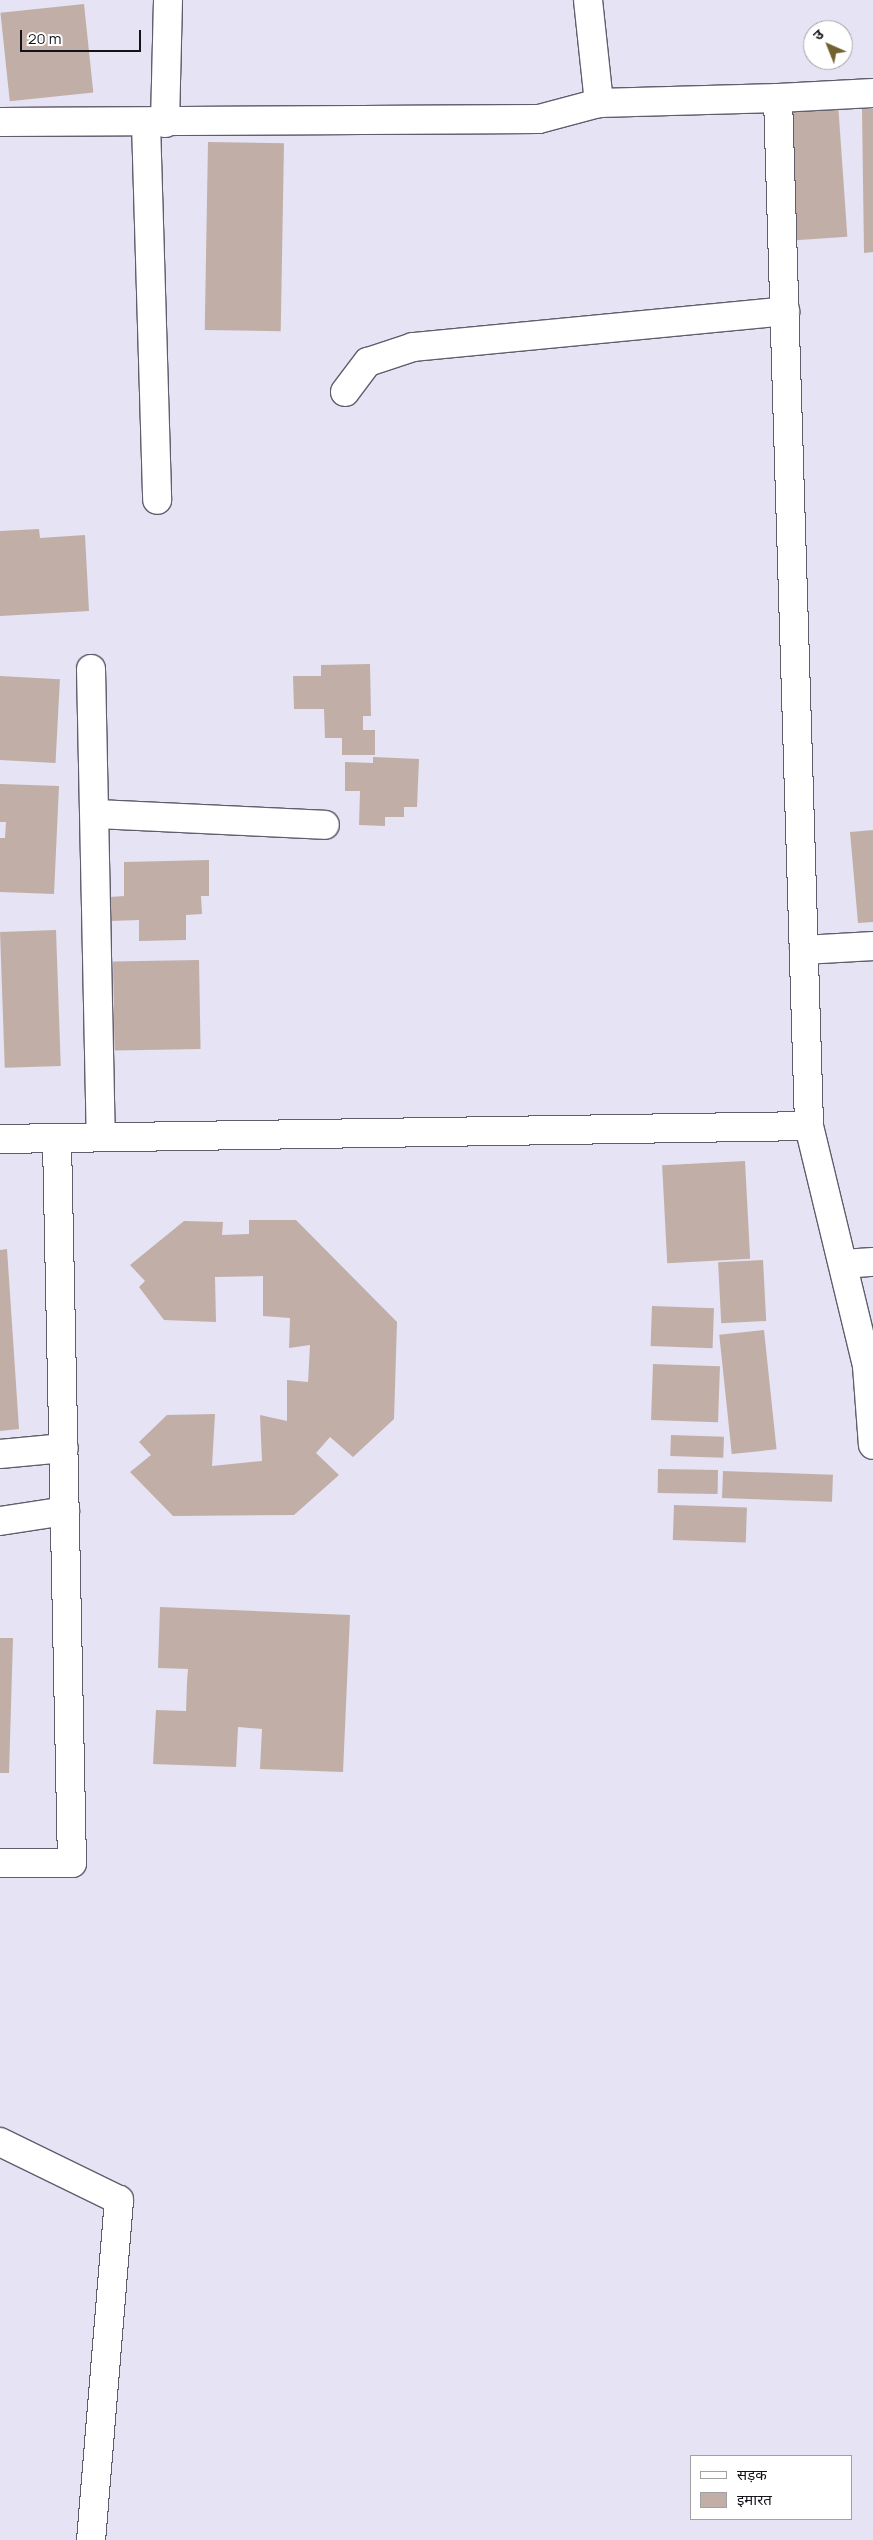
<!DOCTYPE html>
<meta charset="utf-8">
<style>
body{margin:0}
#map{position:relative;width:873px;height:2540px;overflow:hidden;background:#e5e3f4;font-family:Manrope,"Noto Sans Devanagari",sans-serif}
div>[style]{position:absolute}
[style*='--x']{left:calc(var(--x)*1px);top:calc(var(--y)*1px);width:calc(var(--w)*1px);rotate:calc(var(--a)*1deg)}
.building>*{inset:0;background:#c1afa7;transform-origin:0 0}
.roads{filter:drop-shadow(1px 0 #605e6d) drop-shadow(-1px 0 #605e6d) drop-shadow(0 1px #605e6d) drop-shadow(0 -1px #605e6d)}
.minor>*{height:28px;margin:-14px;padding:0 14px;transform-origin:14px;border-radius:14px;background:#fff}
span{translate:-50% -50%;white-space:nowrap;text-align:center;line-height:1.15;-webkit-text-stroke:5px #fff;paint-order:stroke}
.legend{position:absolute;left:690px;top:2455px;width:162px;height:65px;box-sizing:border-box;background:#fff;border:1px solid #a1a1a3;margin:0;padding:6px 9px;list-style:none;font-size:15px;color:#141319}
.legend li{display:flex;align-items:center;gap:10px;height:25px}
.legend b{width:25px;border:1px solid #a1a1a3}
.north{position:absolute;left:803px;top:20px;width:50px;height:50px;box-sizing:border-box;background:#fff;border:1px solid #a1a1a3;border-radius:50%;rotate:316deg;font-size:14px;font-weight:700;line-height:20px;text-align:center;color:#141319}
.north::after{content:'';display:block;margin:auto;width:18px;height:22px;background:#73612f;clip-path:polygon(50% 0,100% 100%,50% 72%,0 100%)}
.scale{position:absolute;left:20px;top:30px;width:121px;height:22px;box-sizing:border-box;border:2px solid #141319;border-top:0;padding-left:6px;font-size:15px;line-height:18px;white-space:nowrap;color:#141319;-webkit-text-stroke:4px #fff;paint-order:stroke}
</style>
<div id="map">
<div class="building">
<i style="left:84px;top:4px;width:89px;height:84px;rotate:84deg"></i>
<i style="left:838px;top:103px;width:134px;height:52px;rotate:86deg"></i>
<i style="clip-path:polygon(862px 109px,873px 109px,873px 252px,864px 253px)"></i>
<i style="left:208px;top:142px;width:76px;height:188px;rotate:1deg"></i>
<i style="clip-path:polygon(39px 529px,40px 538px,85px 535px,89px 611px,0 616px,0 531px)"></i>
<i style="clip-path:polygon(370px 664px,371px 716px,363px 716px,363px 730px,375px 730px,375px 755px,342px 755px,342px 738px,325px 738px,324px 709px,294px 709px,293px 676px,321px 676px,321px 665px)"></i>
<i style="left:0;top:676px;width:60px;height:84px;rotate:3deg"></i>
<i style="clip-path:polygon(373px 757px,419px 759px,417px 807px,404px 807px,404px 817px,385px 817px,385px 826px,359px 825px,360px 791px,345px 791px,345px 762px,373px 763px)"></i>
<i style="clip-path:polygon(0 784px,59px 786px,54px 894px,0 892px,0 838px,5px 838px,6px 822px,0 822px)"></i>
<i style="clip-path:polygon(873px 830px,873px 922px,858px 923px,850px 832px)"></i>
<i style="clip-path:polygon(209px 860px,209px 896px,201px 896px,202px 914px,186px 915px,186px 940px,139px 941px,139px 920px,110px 921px,110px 897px,124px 896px,124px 862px)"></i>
<i style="left:56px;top:930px;width:136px;height:56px;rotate:88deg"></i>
<i style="left:199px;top:960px;width:89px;height:86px;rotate:89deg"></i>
<i style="left:745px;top:1161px;width:98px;height:83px;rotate:87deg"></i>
<i style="clip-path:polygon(249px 1220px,296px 1220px,397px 1322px,394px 1419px,353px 1457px,330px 1437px,316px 1453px,339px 1475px,294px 1515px,173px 1516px,130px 1472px,151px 1455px,139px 1442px,167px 1415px,215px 1414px,212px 1466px,262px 1461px,260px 1415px,287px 1421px,287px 1380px,308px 1382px,310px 1345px,289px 1348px,290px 1318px,263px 1316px,263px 1276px,215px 1277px,216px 1322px,164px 1320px,139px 1287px,145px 1281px,130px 1265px,184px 1221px,223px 1222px,222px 1235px,249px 1234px)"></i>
<i style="clip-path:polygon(7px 1249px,19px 1429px,0 1431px,0 1250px)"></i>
<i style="left:763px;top:1260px;width:61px;height:45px;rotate:87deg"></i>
<i style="left:652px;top:1306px;width:62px;height:40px;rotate:2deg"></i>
<i style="left:764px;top:1330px;width:120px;height:45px;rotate:84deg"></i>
<i style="left:653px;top:1364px;width:67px;height:56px;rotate:2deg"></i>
<i style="left:671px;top:1435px;width:53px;height:21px;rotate:2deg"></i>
<i style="left:658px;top:1469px;width:60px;height:24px;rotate:1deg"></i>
<i style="left:723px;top:1471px;width:110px;height:27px;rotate:2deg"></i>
<i style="left:674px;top:1505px;width:73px;height:35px;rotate:2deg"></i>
<i style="clip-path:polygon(160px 1607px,350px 1615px,343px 1772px,260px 1769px,262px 1729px,238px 1727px,236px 1767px,153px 1764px,156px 1710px,186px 1711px,187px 1682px,188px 1669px,158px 1668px)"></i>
<i style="clip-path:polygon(0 1638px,13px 1638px,9px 1773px,0 1773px)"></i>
</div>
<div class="roads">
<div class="minor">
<i style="--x:588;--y:0;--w:104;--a:83.9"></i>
<i style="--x:599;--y:103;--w:179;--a:-1.6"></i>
<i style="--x:873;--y:93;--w:95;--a:177"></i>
<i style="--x:778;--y:98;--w:1028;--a:88.27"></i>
<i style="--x:809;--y:1126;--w:247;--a:76.4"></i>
<i style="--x:867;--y:1366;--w:79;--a:85.7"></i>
<i style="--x:0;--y:122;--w:539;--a:-0.32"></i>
<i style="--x:539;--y:119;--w:62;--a:-14.9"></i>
<i style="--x:146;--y:123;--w:377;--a:88.3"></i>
<i style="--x:165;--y:123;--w:123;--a:-88.6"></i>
<i style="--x:345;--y:392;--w:38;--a:-53"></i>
<i style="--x:368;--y:362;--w:47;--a:-18.4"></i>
<i style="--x:413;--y:347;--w:374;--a:-5.5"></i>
<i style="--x:91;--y:669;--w:468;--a:88.8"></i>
<i style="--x:95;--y:814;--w:230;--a:2.7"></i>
<i style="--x:804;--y:950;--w:69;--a:-3.3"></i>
<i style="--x:0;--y:1139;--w:809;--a:-0.92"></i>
<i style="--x:843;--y:1264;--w:30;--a:-4"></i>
<i style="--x:0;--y:1454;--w:64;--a:-5.4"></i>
<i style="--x:0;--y:1521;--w:66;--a:-8.7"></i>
<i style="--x:0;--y:1863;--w:72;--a:0"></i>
<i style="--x:72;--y:1863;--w:725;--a:-91.19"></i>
<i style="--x:0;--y:2142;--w:132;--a:26"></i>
<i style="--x:119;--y:2200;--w:341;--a:94.7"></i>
</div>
</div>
<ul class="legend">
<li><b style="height:6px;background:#fff"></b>सड़क</li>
<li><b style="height:14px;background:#c1afa7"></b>इमारत</li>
</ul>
<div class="north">उ</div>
<div class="scale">20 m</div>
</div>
